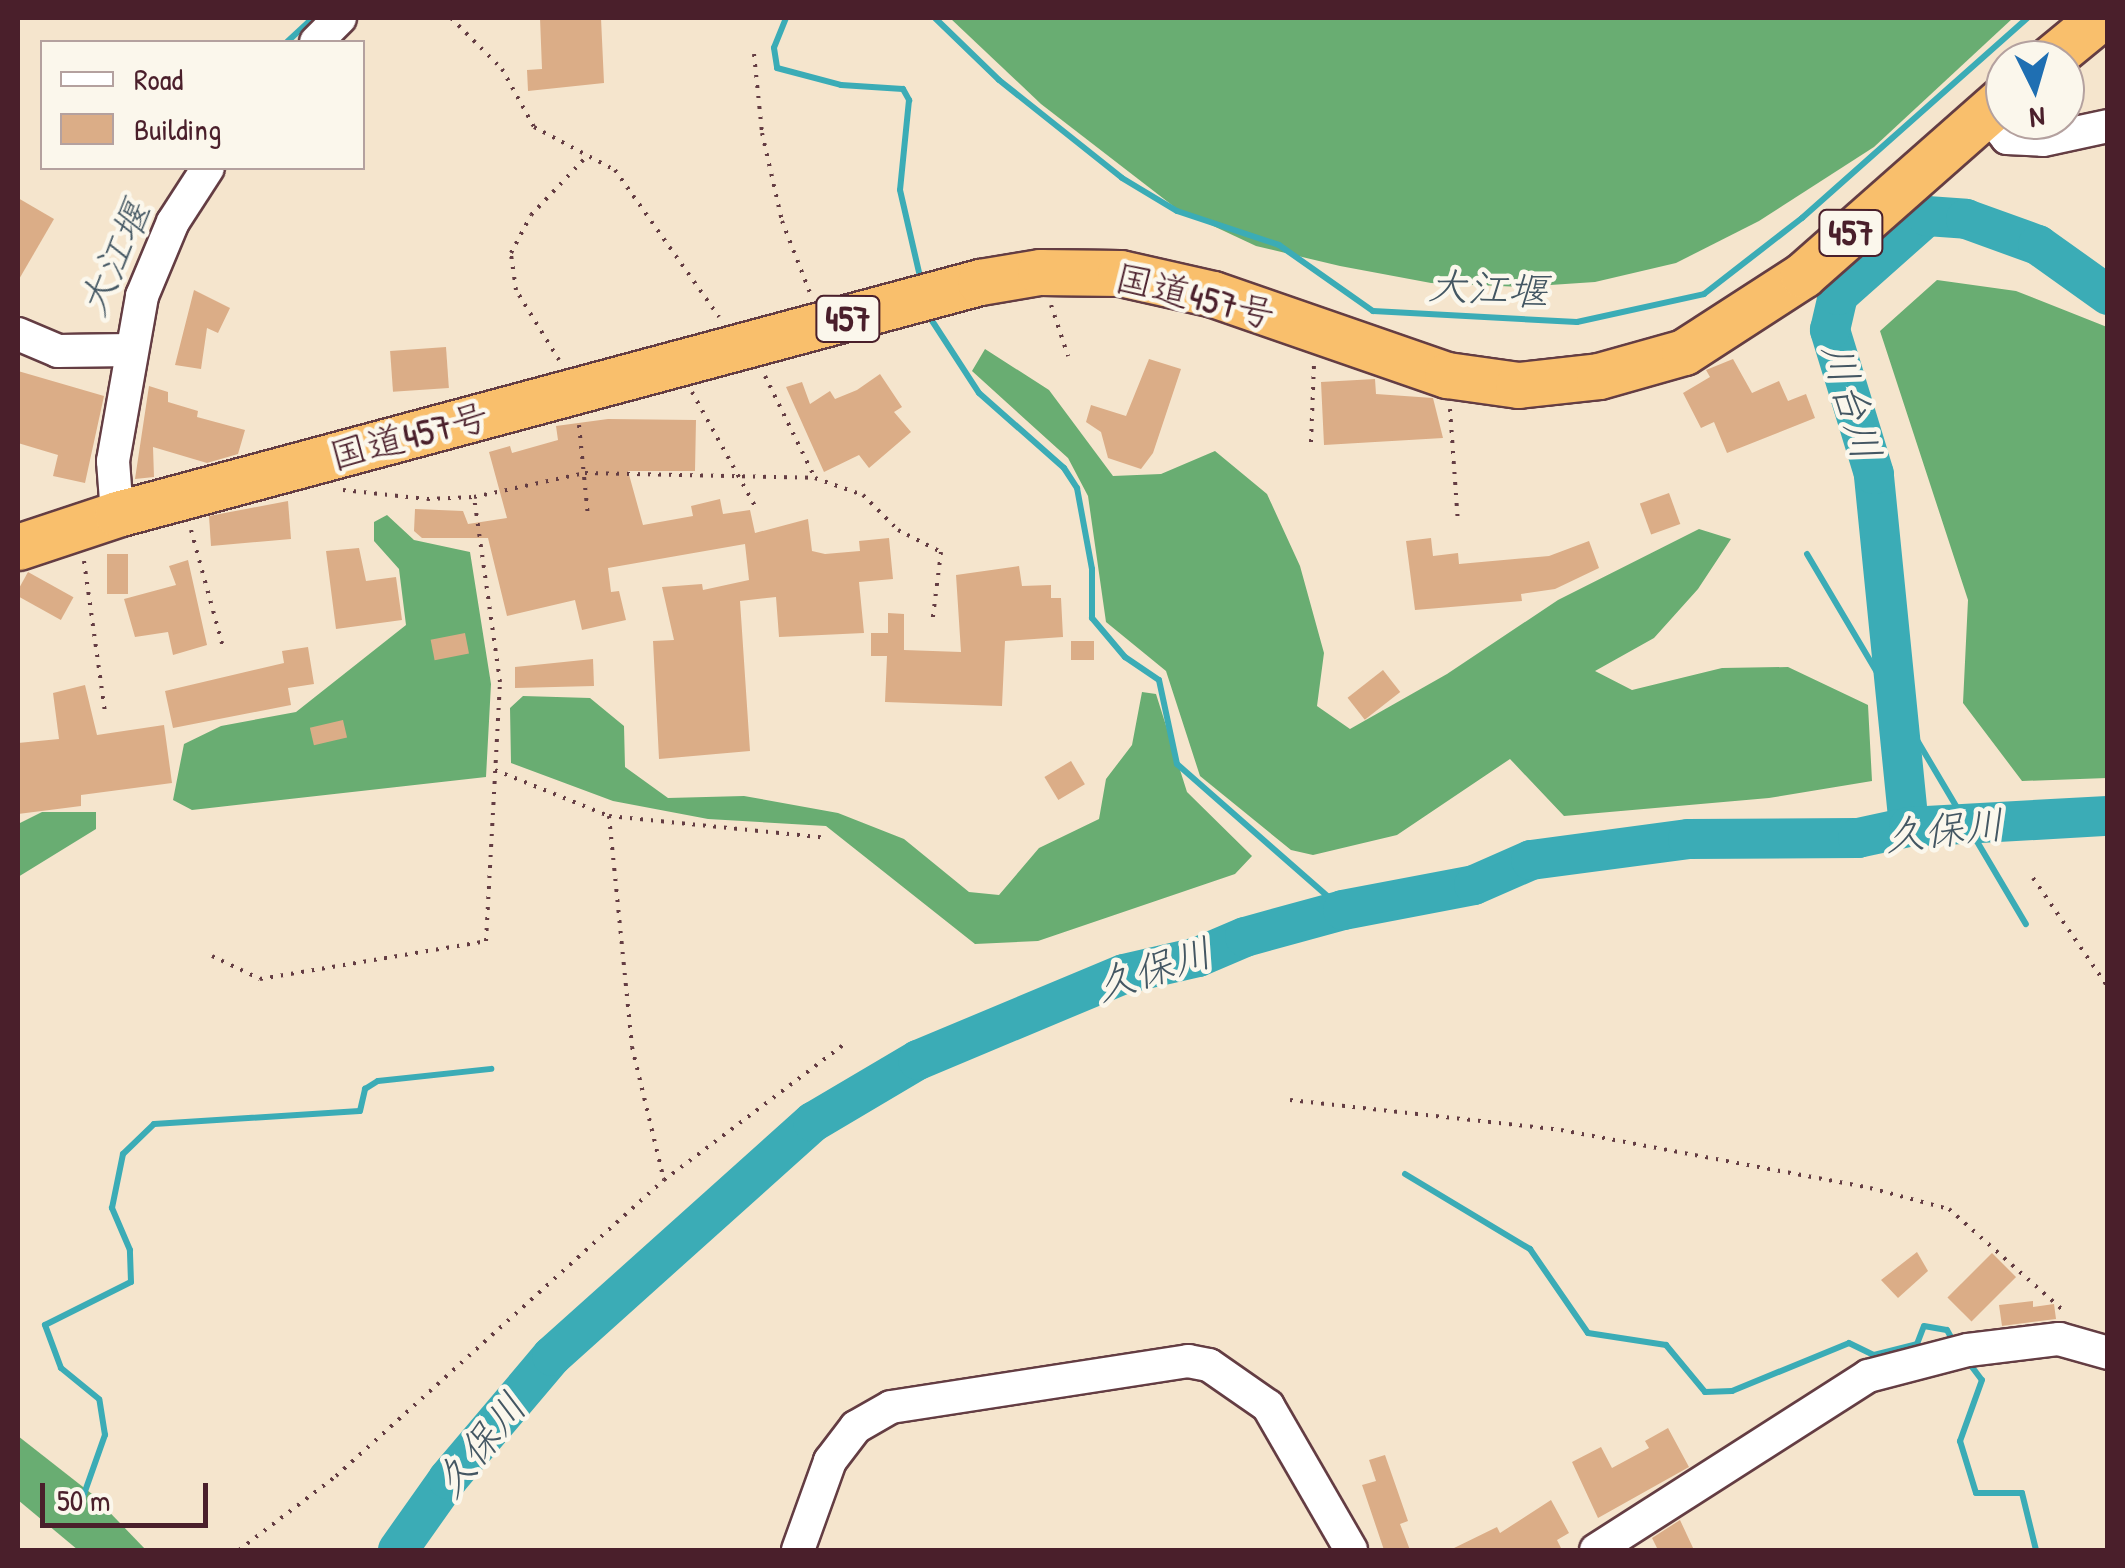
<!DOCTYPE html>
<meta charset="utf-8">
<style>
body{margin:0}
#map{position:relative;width:2125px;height:1568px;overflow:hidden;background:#f5e5cd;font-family:"Patrick Hand","Klee One",sans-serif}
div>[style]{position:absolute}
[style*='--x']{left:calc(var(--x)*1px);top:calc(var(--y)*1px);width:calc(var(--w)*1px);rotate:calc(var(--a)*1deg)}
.forest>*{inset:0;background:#69ad72}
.stream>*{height:6px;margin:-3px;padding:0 3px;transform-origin:3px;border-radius:3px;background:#3bacb6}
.river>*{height:40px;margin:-20px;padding:0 20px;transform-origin:20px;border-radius:20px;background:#3bacb6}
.building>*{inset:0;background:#dbad87;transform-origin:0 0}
.path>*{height:4px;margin-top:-2px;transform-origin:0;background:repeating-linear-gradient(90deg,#643d43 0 2.5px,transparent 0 10.5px)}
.roads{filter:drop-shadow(2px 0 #643d43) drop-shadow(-2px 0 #643d43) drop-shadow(0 2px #643d43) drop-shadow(0 -2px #643d43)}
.minor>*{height:32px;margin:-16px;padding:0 16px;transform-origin:16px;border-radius:16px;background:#fff}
.highway>*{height:45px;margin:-22.5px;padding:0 22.5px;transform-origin:22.5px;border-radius:22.5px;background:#f9bf6c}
span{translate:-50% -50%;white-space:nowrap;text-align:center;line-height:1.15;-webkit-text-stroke:9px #fbf7ec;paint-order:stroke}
.shield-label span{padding:2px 8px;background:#fbf7ec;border:2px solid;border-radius:8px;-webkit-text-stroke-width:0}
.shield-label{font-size:35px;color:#4a1f2b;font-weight:700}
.street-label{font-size:38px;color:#4a1f2b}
.water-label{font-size:40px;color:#445763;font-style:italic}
.frame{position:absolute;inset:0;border:20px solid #4a1f2b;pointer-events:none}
.legend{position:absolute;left:40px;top:40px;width:325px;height:130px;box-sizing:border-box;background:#fbf7ec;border:2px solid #b4a19f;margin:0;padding:12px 18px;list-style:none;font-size:30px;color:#4a1f2b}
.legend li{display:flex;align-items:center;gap:20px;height:50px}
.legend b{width:50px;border:2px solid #b4a19f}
.north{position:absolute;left:1985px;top:40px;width:100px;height:100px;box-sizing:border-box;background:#fbf7ec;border:2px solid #b4a19f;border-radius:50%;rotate:175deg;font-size:28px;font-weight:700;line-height:40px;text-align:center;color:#4a1f2b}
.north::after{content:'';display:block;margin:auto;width:35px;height:45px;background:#1f6fb2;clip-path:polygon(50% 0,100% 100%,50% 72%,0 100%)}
.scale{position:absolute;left:40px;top:1483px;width:168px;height:45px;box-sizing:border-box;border:5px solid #4a1f2b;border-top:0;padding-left:12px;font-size:30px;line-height:35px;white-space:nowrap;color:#4a1f2b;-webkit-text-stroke:8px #fbf7ec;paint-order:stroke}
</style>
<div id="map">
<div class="forest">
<i style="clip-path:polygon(950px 18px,2013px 18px,1874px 147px,1759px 221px,1676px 263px,1595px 282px,1522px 287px,1431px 283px,1340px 266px,1256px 246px,1177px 209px,1041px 104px)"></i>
<i style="clip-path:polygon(1937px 280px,2016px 291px,2107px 327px,2107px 778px,2022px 781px,1963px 703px,1968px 600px,1880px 331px)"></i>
<i style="clip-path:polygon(985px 349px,1049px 390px,1113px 476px,1161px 474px,1215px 451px,1267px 494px,1300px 566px,1324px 653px,1317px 706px,1350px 729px,1447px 674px,1558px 600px,1699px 529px,1731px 539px,1698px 589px,1654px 638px,1595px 671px,1632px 690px,1722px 668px,1788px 667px,1868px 705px,1872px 781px,1769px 798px,1564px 816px,1510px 759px,1397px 835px,1313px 855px,1291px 850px,1200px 776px,1166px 671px,1106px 622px,1088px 496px,1068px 458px,972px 371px)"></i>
<i style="clip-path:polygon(387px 515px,414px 540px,470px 552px,491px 684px,486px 777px,192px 810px,173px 800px,184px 744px,221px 726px,296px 712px,406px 625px,399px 569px,374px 541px,374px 522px)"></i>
<i style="clip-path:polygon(1142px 692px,1156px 694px,1187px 792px,1252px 856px,1235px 874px,1038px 941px,975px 944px,826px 826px,708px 819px,613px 801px,511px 763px,510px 708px,523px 696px,590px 698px,624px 726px,625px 767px,668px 798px,744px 796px,838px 813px,904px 839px,969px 892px,999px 895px,1039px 848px,1099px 819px,1106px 779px,1132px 745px)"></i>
<i style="clip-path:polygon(42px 812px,96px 812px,96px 829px,18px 877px,18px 824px)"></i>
<i style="clip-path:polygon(18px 1436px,92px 1494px,146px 1550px,78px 1550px,18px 1500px)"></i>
</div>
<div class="stream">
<i style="--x:786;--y:18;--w:32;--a:112"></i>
<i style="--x:774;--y:48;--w:20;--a:81"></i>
<i style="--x:777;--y:68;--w:66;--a:14.9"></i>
<i style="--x:841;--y:85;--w:62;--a:3.7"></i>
<i style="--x:903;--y:89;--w:13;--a:61"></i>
<i style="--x:909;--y:100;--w:90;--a:95.7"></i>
<i style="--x:900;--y:190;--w:93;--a:77"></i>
<i style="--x:935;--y:18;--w:89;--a:44.1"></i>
<i style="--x:999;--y:80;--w:157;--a:38.5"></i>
<i style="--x:1122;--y:178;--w:64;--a:31"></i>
<i style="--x:1177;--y:211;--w:108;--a:18.4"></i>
<i style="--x:1279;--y:245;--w:115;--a:35.1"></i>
<i style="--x:1373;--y:311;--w:204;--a:3.1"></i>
<i style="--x:1577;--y:322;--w:130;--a:-12.4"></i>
<i style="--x:1704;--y:294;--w:124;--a:-37.8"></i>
<i style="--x:1802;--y:218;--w:301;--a:-41.6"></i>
<i style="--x:287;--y:42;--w:35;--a:-43"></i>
<i style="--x:927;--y:313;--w:95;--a:57"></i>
<i style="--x:979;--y:393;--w:113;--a:41.4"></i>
<i style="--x:1064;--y:468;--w:24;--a:57"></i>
<i style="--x:1077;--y:488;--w:82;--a:79.5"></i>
<i style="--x:1092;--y:569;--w:49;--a:90"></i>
<i style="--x:1092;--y:618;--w:51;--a:49.8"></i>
<i style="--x:1125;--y:657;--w:41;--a:34.1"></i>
<i style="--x:1159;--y:680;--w:86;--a:77.9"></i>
<i style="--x:1177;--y:764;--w:221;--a:41.3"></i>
<i style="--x:1807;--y:554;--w:430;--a:59.4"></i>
<i style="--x:1405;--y:1174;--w:146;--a:31"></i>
<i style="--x:1530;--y:1249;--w:102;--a:55.4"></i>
<i style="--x:1588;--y:1333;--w:79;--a:8.7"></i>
<i style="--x:1666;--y:1345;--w:61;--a:50.3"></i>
<i style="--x:1705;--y:1392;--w:27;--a:-2"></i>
<i style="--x:1732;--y:1391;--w:126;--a:-22.3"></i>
<i style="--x:1849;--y:1343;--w:28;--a:26"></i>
<i style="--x:1874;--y:1355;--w:44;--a:-14.3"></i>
<i style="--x:1917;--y:1344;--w:19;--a:-69"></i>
<i style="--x:1924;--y:1326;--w:23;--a:10"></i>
<i style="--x:1947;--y:1330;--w:13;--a:61"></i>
<i style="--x:1966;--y:1359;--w:26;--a:53"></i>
<i style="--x:1982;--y:1380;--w:65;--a:109.8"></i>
<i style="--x:1960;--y:1441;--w:54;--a:72.9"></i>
<i style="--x:1976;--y:1493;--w:46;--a:0"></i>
<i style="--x:2022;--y:1493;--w:59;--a:76.2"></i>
<i style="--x:83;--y:1497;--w:66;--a:-70.5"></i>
<i style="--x:105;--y:1435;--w:36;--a:-99"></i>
<i style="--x:99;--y:1399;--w:49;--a:-140.8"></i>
<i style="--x:61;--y:1368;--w:46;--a:-110.4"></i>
<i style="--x:45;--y:1325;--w:96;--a:-26.6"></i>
<i style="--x:131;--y:1282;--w:32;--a:-92"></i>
<i style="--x:130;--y:1250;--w:46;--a:-113.2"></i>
<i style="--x:112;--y:1208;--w:55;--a:-78.5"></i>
<i style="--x:123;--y:1154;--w:43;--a:-44.1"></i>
<i style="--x:154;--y:1124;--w:206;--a:-3.6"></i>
<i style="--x:360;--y:1111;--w:23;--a:-77"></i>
<i style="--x:365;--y:1089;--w:15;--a:-32"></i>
<i style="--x:378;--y:1081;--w:114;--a:-6.1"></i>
</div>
<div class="river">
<i style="--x:1909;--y:827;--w:355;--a:-95.7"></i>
<i style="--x:1874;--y:474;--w:151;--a:-107"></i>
<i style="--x:1830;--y:330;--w:36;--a:-77"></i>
<i style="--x:1838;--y:295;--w:119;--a:-41.6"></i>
<i style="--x:1927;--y:216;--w:39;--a:4"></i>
<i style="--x:1966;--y:219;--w:77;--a:19.9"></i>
<i style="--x:2038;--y:245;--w:86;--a:35.5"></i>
<i style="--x:398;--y:1550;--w:87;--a:-54.8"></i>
<i style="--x:448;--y:1479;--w:161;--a:-49.8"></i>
<i style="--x:552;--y:1356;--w:351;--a:-41.9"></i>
<i style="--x:813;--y:1122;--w:122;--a:-30.6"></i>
<i style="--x:918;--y:1060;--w:223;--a:-22.7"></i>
<i style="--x:1124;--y:974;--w:76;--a:-12.9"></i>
<i style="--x:1198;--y:957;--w:51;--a:-23.1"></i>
<i style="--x:1245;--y:937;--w:102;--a:-15.4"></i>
<i style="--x:1343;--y:910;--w:133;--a:-10.8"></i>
<i style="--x:1474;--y:885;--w:62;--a:-23.7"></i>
<i style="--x:1531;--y:860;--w:158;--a:-7.6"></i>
<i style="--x:1688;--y:839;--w:170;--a:-0.3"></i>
<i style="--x:1858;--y:838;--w:52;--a:-12.2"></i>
<i style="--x:1909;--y:827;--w:199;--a:-3.2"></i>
</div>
<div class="building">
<i style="clip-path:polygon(540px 18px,601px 18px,604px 83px,528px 91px,527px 70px,542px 69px)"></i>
<i style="clip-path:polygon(18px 198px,54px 219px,18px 281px)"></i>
<i style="clip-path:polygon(194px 290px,230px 308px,218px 333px,207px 328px,201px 369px,175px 365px)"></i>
<i style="left:446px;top:347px;width:41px;height:56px;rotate:86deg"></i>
<i style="clip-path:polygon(1149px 359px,1181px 369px,1153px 453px,1141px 469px,1108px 458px,1101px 432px,1086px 422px,1091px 405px,1126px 416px)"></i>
<i style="clip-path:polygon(1733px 359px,1752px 393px,1779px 381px,1788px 401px,1806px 394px,1815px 418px,1727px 453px,1714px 422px,1701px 428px,1683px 393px,1710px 377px,1706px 370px)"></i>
<i style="clip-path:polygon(18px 371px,104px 396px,85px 483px,53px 476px,58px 455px,18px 443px)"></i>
<i style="clip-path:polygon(880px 374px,902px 407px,894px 412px,911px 432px,869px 468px,859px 455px,824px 472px,786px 387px,802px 382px,810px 404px,830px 391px,835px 399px,857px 390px)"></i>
<i style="clip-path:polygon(1375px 379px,1376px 394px,1433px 398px,1443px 438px,1324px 445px,1321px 382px)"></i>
<i style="clip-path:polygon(149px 386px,168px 392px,168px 402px,198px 411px,197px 417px,245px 430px,238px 454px,207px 463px,153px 447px,154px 477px,135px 479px)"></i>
<i style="clip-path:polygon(608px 419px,696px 420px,695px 471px,628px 471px,643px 525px,693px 516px,691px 506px,720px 499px,723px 514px,750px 510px,755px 533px,808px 519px,812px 551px,825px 554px,860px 551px,859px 541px,889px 538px,893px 579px,859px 582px,864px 633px,779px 637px,776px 597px,740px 601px,750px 751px,659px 759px,653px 641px,674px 640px,662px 587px,702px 584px,703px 590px,749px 580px,745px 544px,608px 568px,611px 592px,619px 591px,626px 620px,582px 630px,575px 600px,507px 616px,488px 538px,422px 538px,414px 531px,415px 509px,463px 511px,468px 524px,507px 518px,489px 452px,510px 446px,512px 453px,558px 440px,556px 426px)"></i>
<i style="left:1669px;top:493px;width:33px;height:31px;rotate:70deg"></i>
<i style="clip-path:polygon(288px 501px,291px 539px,211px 546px,209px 516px)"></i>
<i style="clip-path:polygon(1431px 538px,1433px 556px,1458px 553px,1459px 564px,1549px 556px,1589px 541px,1599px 568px,1555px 589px,1521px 594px,1522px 601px,1415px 610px,1406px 541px)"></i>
<i style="clip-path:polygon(359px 548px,366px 581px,396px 577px,402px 620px,336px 629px,326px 551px)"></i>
<i style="left:128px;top:554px;width:40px;height:21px;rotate:90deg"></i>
<i style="clip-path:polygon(188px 560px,207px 645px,173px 655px,168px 632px,135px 637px,124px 599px,176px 585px,169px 566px)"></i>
<i style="clip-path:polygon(1019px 566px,1022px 586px,1051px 585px,1051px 598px,1061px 598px,1063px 637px,1005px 641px,1002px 706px,885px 702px,887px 656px,871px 656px,871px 633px,888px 633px,888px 613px,904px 614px,904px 650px,961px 652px,956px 575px)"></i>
<i style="left:28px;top:572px;width:52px;height:26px;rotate:29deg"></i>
<i style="left:465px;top:633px;width:21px;height:35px;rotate:79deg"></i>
<i style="left:1071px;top:641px;width:23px;height:19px"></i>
<i style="clip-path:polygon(308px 647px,314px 684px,288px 688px,291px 705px,173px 728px,165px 691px,284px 663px,282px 651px)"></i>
<i style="clip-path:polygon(593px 659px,594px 686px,515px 688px,515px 667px)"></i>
<i style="left:1383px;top:670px;width:28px;height:45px;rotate:52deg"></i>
<i style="clip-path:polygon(85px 685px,97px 735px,164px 725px,172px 783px,81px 795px,81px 806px,18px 814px,18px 743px,59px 739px,53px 693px)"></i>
<i style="left:343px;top:720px;width:18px;height:34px;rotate:77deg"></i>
<i style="left:1071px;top:761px;width:27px;height:31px;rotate:59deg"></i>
<i style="clip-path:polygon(1917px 1252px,1928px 1271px,1898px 1298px,1881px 1280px)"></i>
<i style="left:1992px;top:1253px;width:34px;height:63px;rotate:45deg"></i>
<i style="clip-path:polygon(2033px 1301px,2033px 1307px,2054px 1304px,2056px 1319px,2002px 1326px,1999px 1305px)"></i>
<i style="clip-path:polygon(1668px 1428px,1689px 1467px,1598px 1518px,1572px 1462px,1601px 1447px,1612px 1468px,1649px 1448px,1645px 1441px)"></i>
<i style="clip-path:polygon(1385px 1455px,1408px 1521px,1400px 1524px,1410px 1550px,1384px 1550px,1362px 1485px,1376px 1481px,1369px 1460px)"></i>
<i style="clip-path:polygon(1551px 1500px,1569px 1533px,1557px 1540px,1562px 1550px,1450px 1550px,1497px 1527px,1500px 1533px)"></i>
<i style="clip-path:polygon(1680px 1520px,1694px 1550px,1658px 1550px,1652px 1538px)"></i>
</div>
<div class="path">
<i style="--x:451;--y:18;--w:72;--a:45"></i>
<i style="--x:502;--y:69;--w:66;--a:61.1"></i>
<i style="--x:534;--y:127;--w:92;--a:28"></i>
<i style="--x:615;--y:170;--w:180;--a:54.7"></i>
<i style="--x:754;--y:54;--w:79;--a:84.2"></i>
<i style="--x:762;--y:133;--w:90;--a:77.2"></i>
<i style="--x:782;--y:221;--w:77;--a:68.7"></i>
<i style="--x:1051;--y:305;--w:54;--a:71.6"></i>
<i style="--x:559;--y:360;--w:82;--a:-121.6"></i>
<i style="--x:516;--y:290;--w:37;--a:-98"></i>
<i style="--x:511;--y:253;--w:43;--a:-62.2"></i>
<i style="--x:531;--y:215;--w:83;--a:-46.5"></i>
<i style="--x:765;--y:376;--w:114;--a:63.9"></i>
<i style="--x:815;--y:478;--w:51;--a:19.5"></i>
<i style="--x:863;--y:495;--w:49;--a:45"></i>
<i style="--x:898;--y:530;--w:48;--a:27.1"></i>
<i style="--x:941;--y:552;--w:73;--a:97.1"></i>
<i style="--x:692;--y:392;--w:130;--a:61.1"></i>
<i style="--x:1450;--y:409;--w:114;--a:86"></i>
<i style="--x:579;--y:425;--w:91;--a:84.4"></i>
<i style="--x:1311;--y:442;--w:77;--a:-87.8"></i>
<i style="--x:343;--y:490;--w:84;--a:6.1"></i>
<i style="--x:427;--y:499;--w:47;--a:-2.4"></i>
<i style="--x:474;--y:497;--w:114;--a:-12.2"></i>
<i style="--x:585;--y:473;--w:230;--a:1.2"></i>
<i style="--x:191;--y:530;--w:121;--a:74.7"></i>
<i style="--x:84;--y:561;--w:152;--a:82.1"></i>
<i style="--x:495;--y:770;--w:123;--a:22"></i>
<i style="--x:609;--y:816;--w:213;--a:5.7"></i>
<i style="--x:609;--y:816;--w:232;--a:84.3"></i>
<i style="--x:632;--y:1047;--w:137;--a:76.5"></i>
<i style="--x:2033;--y:878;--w:132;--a:55.5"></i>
<i style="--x:212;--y:956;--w:53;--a:25.6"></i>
<i style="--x:260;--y:979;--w:229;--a:-9.5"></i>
<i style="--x:486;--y:941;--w:259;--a:-86.9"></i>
<i style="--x:500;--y:682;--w:187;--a:-98"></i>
<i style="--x:1290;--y:1100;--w:273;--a:6.3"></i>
<i style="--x:1561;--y:1130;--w:314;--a:10.6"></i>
<i style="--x:1870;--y:1188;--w:82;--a:14.9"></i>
<i style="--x:1949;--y:1209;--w:154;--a:41.6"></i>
<i style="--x:239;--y:1550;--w:122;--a:-37.3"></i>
<i style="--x:336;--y:1476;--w:442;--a:-42.1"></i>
<i style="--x:664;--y:1180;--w:224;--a:-37"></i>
</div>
<div class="roads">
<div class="minor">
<i style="--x:316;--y:42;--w:34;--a:-45"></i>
<i style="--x:1987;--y:113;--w:32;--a:51"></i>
<i style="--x:2007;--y:138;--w:36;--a:3"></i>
<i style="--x:2043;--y:140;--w:66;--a:-12.2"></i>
<i style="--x:18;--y:334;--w:43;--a:23"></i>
<i style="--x:58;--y:351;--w:73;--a:-0.8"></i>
<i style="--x:117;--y:514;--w:53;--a:-94.3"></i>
<i style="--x:113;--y:461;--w:168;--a:-80"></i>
<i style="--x:142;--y:296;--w:80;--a:-67.3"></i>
<i style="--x:173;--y:222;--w:64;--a:-57.1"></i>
<i style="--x:798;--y:1550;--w:95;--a:-70.2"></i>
<i style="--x:830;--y:1461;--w:43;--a:-52.6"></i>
<i style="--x:856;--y:1427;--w:40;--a:-29.7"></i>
<i style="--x:891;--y:1407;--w:301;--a:-8.8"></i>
<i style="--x:1188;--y:1361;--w:21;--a:11"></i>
<i style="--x:1209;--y:1365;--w:72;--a:34.8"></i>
<i style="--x:1268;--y:1406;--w:166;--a:60"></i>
<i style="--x:1596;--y:1550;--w:323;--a:-32.6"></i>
<i style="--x:1868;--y:1376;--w:103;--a:-14.6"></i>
<i style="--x:1968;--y:1350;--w:92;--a:-6.9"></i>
<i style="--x:2059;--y:1339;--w:51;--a:15.9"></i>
</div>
<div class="highway">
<i style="--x:2049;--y:60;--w:66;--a:-39.5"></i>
<i style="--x:18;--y:547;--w:104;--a:-18.4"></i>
<i style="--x:117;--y:514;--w:894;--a:-15.05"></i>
<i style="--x:980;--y:282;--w:61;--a:-9.5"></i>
<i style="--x:1040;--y:272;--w:80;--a:0.7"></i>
<i style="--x:1120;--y:273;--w:95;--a:12.7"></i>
<i style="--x:1213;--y:294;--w:248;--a:19.1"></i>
<i style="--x:1447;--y:375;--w:72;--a:8"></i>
<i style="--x:1518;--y:385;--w:81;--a:-6.3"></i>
<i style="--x:1599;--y:376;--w:88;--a:-15.8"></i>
<i style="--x:1684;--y:352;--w:142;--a:-32.9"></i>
<i style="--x:1803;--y:275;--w:269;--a:-41.4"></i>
</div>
</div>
<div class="shield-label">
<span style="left:1851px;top:233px">457</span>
<span style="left:848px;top:319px">457</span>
</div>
<div class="street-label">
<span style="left:1195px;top:296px;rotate:14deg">国道457号</span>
<span style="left:409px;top:436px;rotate:-15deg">国道457号</span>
</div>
<div class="water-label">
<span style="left:113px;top:258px;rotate:-66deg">大江堰</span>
<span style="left:1488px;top:287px;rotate:3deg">大江堰</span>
<span style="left:1853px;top:401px;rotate:74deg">川台川</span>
<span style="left:1944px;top:829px;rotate:-6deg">久保川</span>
<span style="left:1153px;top:968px;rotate:-18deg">久保川</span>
<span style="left:479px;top:1444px;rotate:-51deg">久保川</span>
</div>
<div class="frame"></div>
<ul class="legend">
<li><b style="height:12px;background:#fff"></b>Road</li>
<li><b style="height:28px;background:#dbad87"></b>Building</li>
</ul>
<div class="north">N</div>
<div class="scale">50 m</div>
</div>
